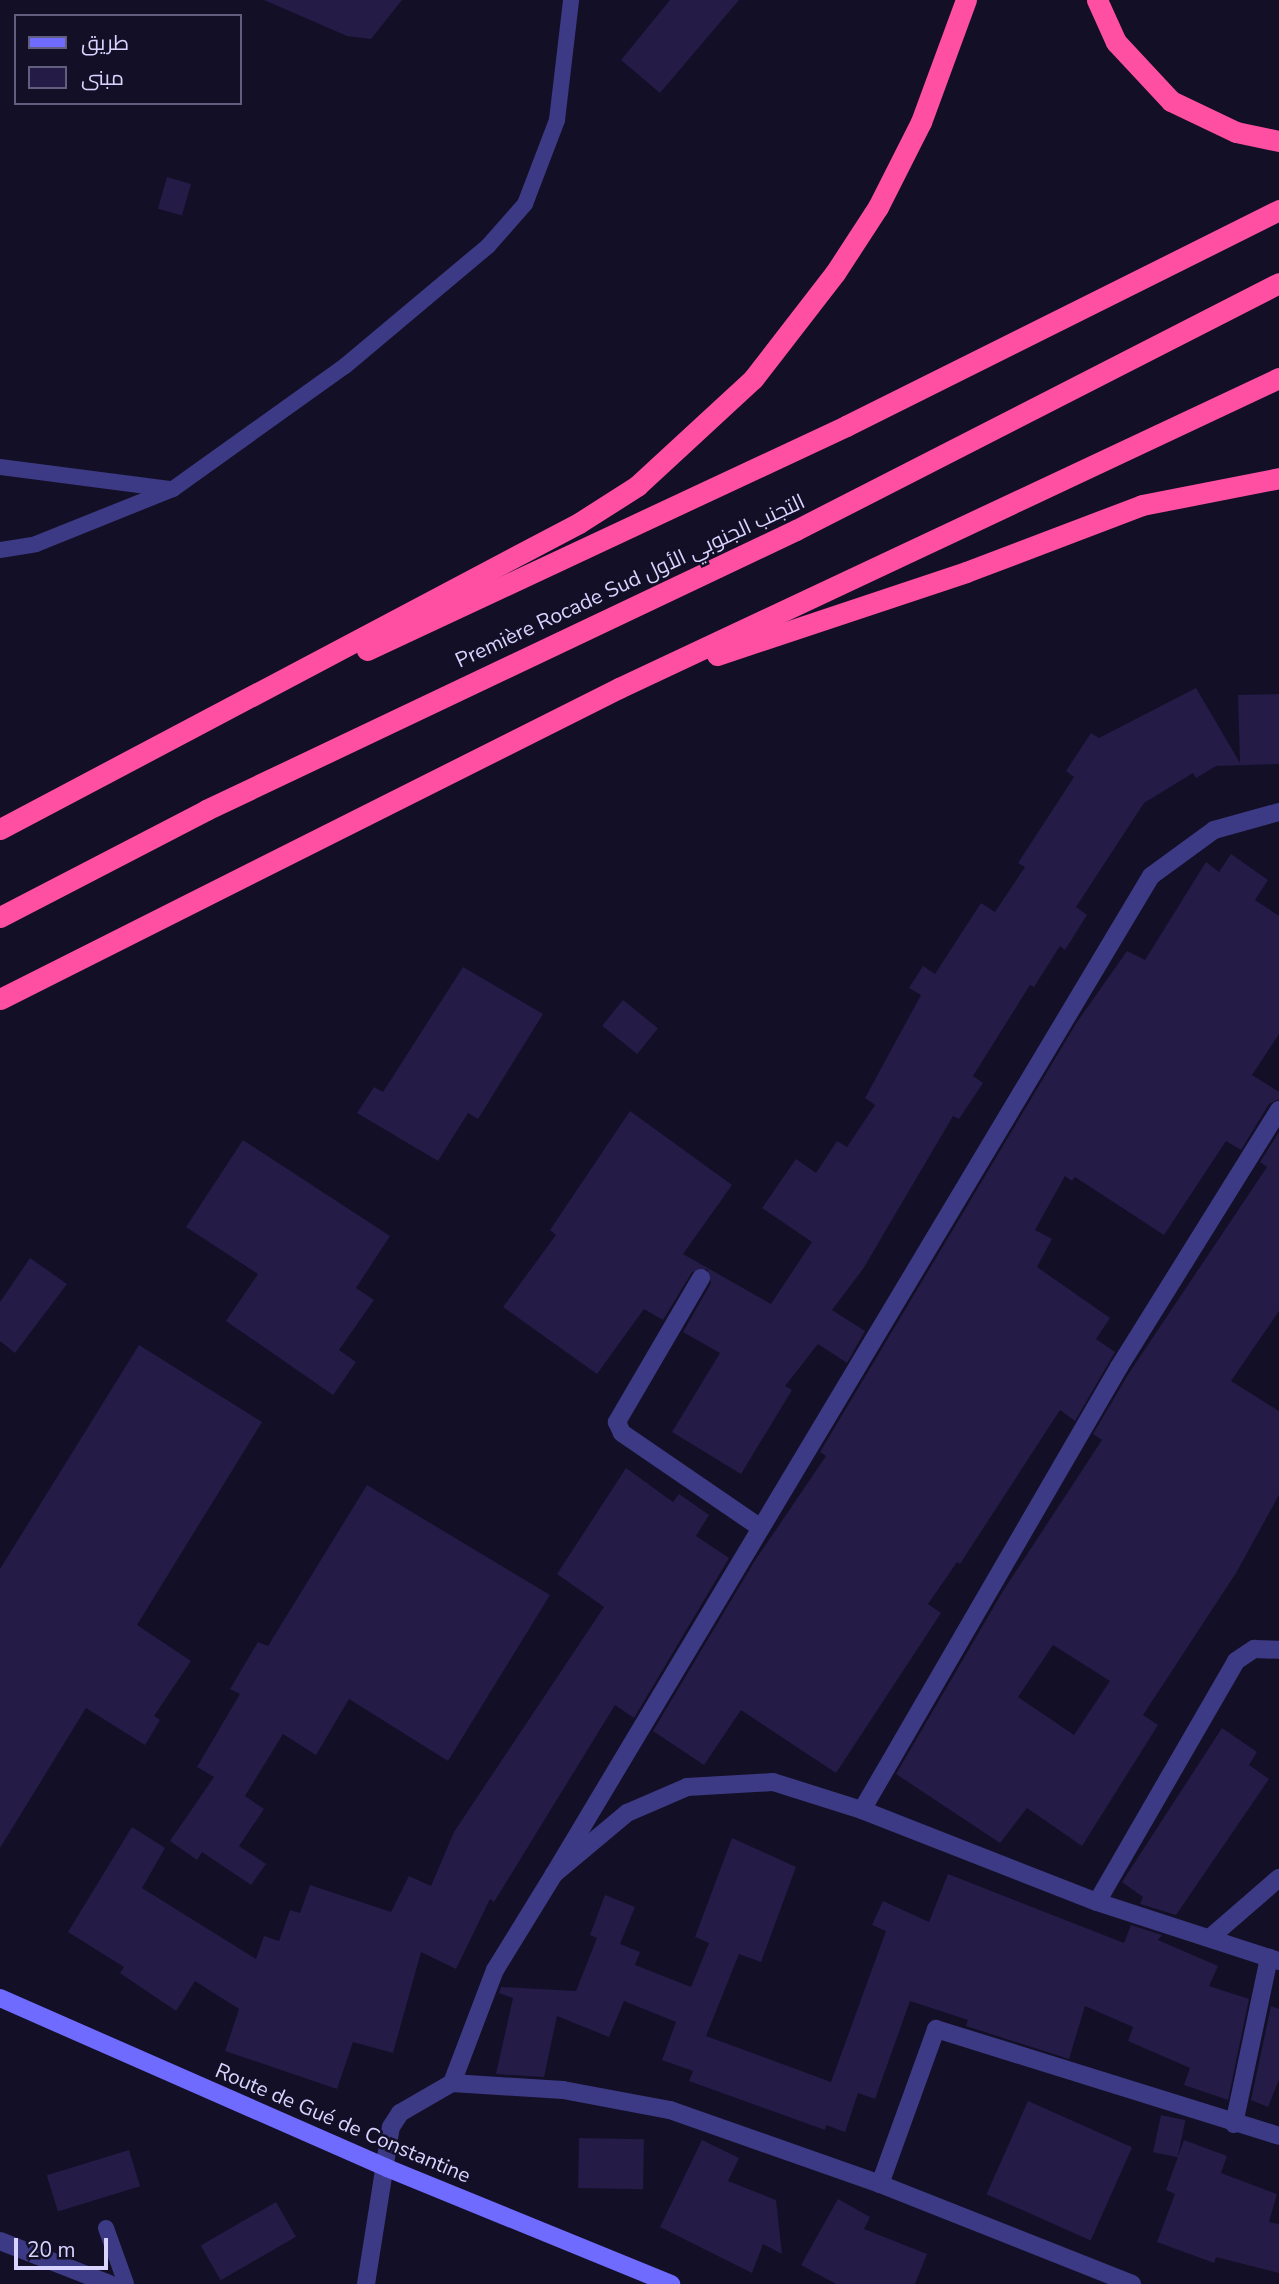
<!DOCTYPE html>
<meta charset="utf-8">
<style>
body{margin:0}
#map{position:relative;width:1279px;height:2284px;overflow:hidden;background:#130f26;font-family:"Nunito Sans",Cairo,sans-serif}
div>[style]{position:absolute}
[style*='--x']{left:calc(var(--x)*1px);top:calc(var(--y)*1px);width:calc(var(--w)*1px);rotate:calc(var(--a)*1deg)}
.building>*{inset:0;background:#241b47;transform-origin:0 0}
.service>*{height:16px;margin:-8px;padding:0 8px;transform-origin:8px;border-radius:8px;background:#3d3a85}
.minor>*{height:18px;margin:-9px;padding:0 9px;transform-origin:9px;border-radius:9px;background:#3d3a85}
.secondary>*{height:18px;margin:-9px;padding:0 9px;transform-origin:9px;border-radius:9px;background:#6f6bff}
.motorway>*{height:21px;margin:-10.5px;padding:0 10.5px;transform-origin:10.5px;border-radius:10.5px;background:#ff4fa3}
span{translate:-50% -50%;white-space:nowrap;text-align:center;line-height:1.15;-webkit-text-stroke:5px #130f26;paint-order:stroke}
.street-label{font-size:21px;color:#d9d4ff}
.legend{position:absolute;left:14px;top:14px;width:228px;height:91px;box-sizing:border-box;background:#130f26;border:2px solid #625e7d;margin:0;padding:9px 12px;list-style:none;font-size:21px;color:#d9d4ff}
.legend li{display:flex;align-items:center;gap:14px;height:35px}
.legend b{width:35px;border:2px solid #625e7d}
.scale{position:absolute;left:14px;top:2238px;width:94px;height:32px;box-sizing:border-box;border:4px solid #d9d4ff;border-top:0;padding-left:9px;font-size:21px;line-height:24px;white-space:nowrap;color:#d9d4ff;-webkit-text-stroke:5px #130f26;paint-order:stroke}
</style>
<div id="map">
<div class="building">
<i style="clip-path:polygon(264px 0,402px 0,371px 39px,347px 36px)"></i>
<i style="clip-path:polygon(670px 0,739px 0,660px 93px,621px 60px)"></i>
<i style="left:167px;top:177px;width:25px;height:33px;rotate:16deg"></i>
<i style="clip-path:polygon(1196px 688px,1240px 763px,1238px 695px,1279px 694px,1279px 764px,1216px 766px,1196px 778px,1193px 773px,1144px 803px,1076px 907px,1087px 915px,1065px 950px,1060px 946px,1034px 987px,1030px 985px,973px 1076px,983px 1083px,959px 1119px,953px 1116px,863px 1269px,832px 1310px,865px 1331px,847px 1363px,818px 1344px,785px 1386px,792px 1390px,741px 1474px,672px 1432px,720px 1353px,683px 1332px,711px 1283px,707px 1269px,692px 1272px,663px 1320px,644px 1309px,597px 1374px,503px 1307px,556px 1235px,550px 1230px,630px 1111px,732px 1185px,683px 1254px,771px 1304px,812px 1242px,762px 1208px,796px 1159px,816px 1173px,837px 1141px,847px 1147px,875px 1105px,865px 1098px,921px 995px,909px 988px,923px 966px,935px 974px,981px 903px,995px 912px,1025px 867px,1018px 863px,1074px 777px,1066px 771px,1091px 733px,1099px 738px)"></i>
<i style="clip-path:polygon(1231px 854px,1268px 880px,1255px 900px,1279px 916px,1279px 1034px,1252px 1075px,1279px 1092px,1279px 1099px,1269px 1104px,1241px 1150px,1226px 1141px,1164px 1235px,1075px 1177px,1072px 1181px,1065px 1176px,1035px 1230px,1052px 1239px,1037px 1267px,1110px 1318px,1096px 1339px,1115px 1352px,1075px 1421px,1060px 1410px,960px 1564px,957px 1562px,928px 1604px,941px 1613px,836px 1773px,741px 1710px,704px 1765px,653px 1731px,754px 1562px,826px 1456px,820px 1452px,1077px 1022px,1127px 951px,1145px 960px,1206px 862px,1219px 872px)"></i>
<i style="clip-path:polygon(463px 967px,543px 1014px,478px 1119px,468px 1113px,438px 1161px,357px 1113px,374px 1087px,383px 1092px)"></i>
<i style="left:623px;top:1000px;width:45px;height:33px;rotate:39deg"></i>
<i style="clip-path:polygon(evenodd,1279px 1132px,1279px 1311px,1231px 1381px,1279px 1411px,1279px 1495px,1236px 1573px,1143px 1715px,1158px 1725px,1082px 1846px,1027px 1808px,1000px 1843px,896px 1774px,1003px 1591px,1102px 1440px,1093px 1434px,1129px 1373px,1267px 1167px,1260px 1162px,1279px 1132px,1053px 1645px,1110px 1681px,1074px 1735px,1018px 1697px,1053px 1645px)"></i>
<i style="clip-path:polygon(243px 1140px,390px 1236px,356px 1288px,374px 1300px,339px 1350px,356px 1362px,333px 1395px,226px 1321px,258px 1274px,186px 1227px)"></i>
<i style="clip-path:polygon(30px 1258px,67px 1284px,15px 1353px,0 1341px,0 1302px)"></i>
<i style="clip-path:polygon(139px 1345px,262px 1422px,137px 1625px,191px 1661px,154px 1716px,160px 1720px,145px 1745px,86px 1708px,0 1848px,0 1569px)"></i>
<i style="clip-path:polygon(626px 1468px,673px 1502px,679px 1494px,709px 1515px,696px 1536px,729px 1558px,634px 1718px,615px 1705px,494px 1902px,490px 1899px,456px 1969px,421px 1952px,393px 2053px,353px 2042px,337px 2089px,225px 2051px,239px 2009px,195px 1981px,176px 2011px,120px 1973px,124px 1967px,68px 1932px,132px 1827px,165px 1848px,142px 1888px,256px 1959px,264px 1936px,279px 1941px,290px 1910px,300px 1913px,310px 1885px,391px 1912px,409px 1876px,431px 1886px,454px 1832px,604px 1607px,557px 1574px)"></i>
<i style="clip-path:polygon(367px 1485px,550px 1595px,448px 1761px,349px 1699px,316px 1755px,283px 1734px,245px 1796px,264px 1809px,239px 1846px,266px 1864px,251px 1885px,202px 1852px,197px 1860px,170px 1841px,214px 1777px,197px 1767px,240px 1694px,230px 1689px,258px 1642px,268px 1646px)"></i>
<i style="clip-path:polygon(1222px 1728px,1257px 1752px,1249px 1765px,1269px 1779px,1176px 1915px,1140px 1904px,1143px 1897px,1122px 1882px)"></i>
<i style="clip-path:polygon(732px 1838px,796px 1867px,761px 1962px,739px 1954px,706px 2036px,831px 2082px,886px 1931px,872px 1925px,883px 1901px,929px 1922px,948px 1874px,1124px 1943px,1131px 1925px,1162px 1935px,1158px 1940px,1218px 1966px,1209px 1986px,1249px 1999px,1228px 2100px,1184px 2085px,1190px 2068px,1128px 2041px,1133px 2027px,1085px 2006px,1069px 2059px,966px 2026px,968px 2020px,910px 2001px,875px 2099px,858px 2093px,845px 2132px,826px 2125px,825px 2130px,689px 2081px,693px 2071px,662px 2060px,676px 2022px,624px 2001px,609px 2037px,557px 2016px,544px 2077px,496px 2074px,513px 1998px,499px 1993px,501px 1987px,576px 1991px,597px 1938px,590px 1935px,605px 1895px,635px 1907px,620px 1944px,640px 1952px,635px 1965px,691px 1987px,709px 1943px,695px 1937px)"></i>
<i style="clip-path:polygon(1271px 2006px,1279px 2009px,1279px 2080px,1268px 2107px,1251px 2100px)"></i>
<i style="left:1028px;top:2101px;width:114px;height:102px;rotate:24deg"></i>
<i style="left:1161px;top:2115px;width:25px;height:38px;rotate:12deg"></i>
<i style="left:579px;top:2138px;width:65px;height:50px;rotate:1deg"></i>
<i style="clip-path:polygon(702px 2140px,739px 2158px,728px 2181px,776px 2200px,782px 2254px,763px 2244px,752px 2273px,660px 2227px)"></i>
<i style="clip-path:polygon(1184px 2140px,1227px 2156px,1221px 2173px,1277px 2194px,1269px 2222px,1279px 2224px,1279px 2273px,1216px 2257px,1214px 2263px,1157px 2242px,1175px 2194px,1166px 2190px)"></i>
<i style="left:129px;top:2150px;width:38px;height:86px;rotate:73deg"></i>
<i style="clip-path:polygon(838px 2199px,870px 2217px,864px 2229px,927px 2254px,915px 2284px,836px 2284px,801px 2265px)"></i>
<i style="left:276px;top:2202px;width:40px;height:87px;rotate:60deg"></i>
</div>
<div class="service">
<i style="--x:0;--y:467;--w:171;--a:7.4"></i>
<i style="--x:0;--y:550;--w:36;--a:-9"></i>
<i style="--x:36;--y:544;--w:148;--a:-21.9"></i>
<i style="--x:173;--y:489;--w:211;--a:-35.6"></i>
<i style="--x:345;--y:366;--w:187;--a:-40"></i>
<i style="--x:488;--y:246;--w:56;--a:-48.6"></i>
<i style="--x:525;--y:204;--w:90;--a:-69.1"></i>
<i style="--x:557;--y:120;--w:121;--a:-83.3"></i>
<i style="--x:106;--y:2228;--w:59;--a:70.3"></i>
</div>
<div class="minor">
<i style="--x:701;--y:1278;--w:167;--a:120.3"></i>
<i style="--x:617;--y:1422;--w:12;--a:66"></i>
<i style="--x:622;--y:1433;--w:168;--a:34.4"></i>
<i style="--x:862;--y:1810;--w:512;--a:-59.88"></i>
<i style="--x:1119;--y:1367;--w:303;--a:-58.1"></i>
<i style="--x:554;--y:1874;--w:1163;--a:-59.11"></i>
<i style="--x:1151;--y:876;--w:78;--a:-36.1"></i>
<i style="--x:1214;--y:830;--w:67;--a:-15.5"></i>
<i style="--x:1097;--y:1902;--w:278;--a:-60"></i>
<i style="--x:1236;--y:1661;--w:22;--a:-34"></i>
<i style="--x:1254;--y:1649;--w:25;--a:2"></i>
<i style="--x:1212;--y:1936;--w:89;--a:-40.9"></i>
<i style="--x:452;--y:2083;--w:121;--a:-69.2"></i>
<i style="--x:495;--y:1970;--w:113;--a:-58.4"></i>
<i style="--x:554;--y:1874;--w:95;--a:-39.9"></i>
<i style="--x:627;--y:1813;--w:65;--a:-23.4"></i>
<i style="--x:687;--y:1787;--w:86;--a:-3.3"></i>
<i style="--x:773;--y:1782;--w:93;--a:17.5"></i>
<i style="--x:862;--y:1810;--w:252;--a:21.4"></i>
<i style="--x:1097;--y:1902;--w:191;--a:18"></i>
<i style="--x:1234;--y:2124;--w:170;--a:-78.1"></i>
<i style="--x:880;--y:2184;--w:165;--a:-70.1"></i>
<i style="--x:936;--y:2029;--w:359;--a:17.3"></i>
<i style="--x:0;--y:2241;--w:118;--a:21.4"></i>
<i style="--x:366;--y:2284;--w:159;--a:-81"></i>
<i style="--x:391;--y:2127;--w:17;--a:-57"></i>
<i style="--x:400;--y:2113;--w:60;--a:-30"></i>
<i style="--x:452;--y:2083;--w:111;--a:3.6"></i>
<i style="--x:563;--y:2090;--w:109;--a:10.6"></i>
<i style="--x:670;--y:2110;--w:223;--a:19.4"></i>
<i style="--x:880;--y:2184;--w:271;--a:21.6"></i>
</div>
<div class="secondary">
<i style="--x:0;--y:1998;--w:423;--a:23.7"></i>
<i style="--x:387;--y:2168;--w:307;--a:22.2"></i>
</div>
<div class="motorway">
<i style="--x:1097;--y:0;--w:46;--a:65.7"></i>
<i style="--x:1116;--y:42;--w:81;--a:47"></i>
<i style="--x:1171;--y:101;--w:72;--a:25.5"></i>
<i style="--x:1236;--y:132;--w:44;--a:11.8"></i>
<i style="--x:367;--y:650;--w:529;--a:-25.06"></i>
<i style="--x:846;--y:426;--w:484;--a:-26.5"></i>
<i style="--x:717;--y:655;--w:262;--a:-18.4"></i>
<i style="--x:966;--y:572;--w:188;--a:-20.8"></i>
<i style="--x:1142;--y:505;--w:140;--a:-11.1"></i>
<i style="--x:0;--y:829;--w:655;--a:-27.86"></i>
<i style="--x:579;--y:523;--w:69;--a:-32.5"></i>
<i style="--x:637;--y:486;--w:158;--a:-42.7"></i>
<i style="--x:753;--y:379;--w:134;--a:-52.3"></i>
<i style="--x:835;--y:273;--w:79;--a:-56.9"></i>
<i style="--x:878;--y:207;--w:95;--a:-63.2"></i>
<i style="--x:921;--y:122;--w:130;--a:-69.8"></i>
<i style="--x:0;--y:917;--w:232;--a:-27.4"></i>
<i style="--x:206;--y:810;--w:653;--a:-25.39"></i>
<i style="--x:796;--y:530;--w:542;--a:-27.08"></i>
<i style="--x:0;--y:999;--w:693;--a:-26.68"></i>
<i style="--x:619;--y:688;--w:729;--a:-25.16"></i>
</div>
<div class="street-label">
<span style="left:630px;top:581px;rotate:-25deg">Première Rocade Sud التجنب الجنوبي الأول</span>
<span style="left:343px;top:2123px;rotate:23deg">Route de Gué de Constantine</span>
</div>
<ul class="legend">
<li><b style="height:9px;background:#6f6bff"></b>طريق</li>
<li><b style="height:19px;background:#241b47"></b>مبنى</li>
</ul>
<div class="scale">20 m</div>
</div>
